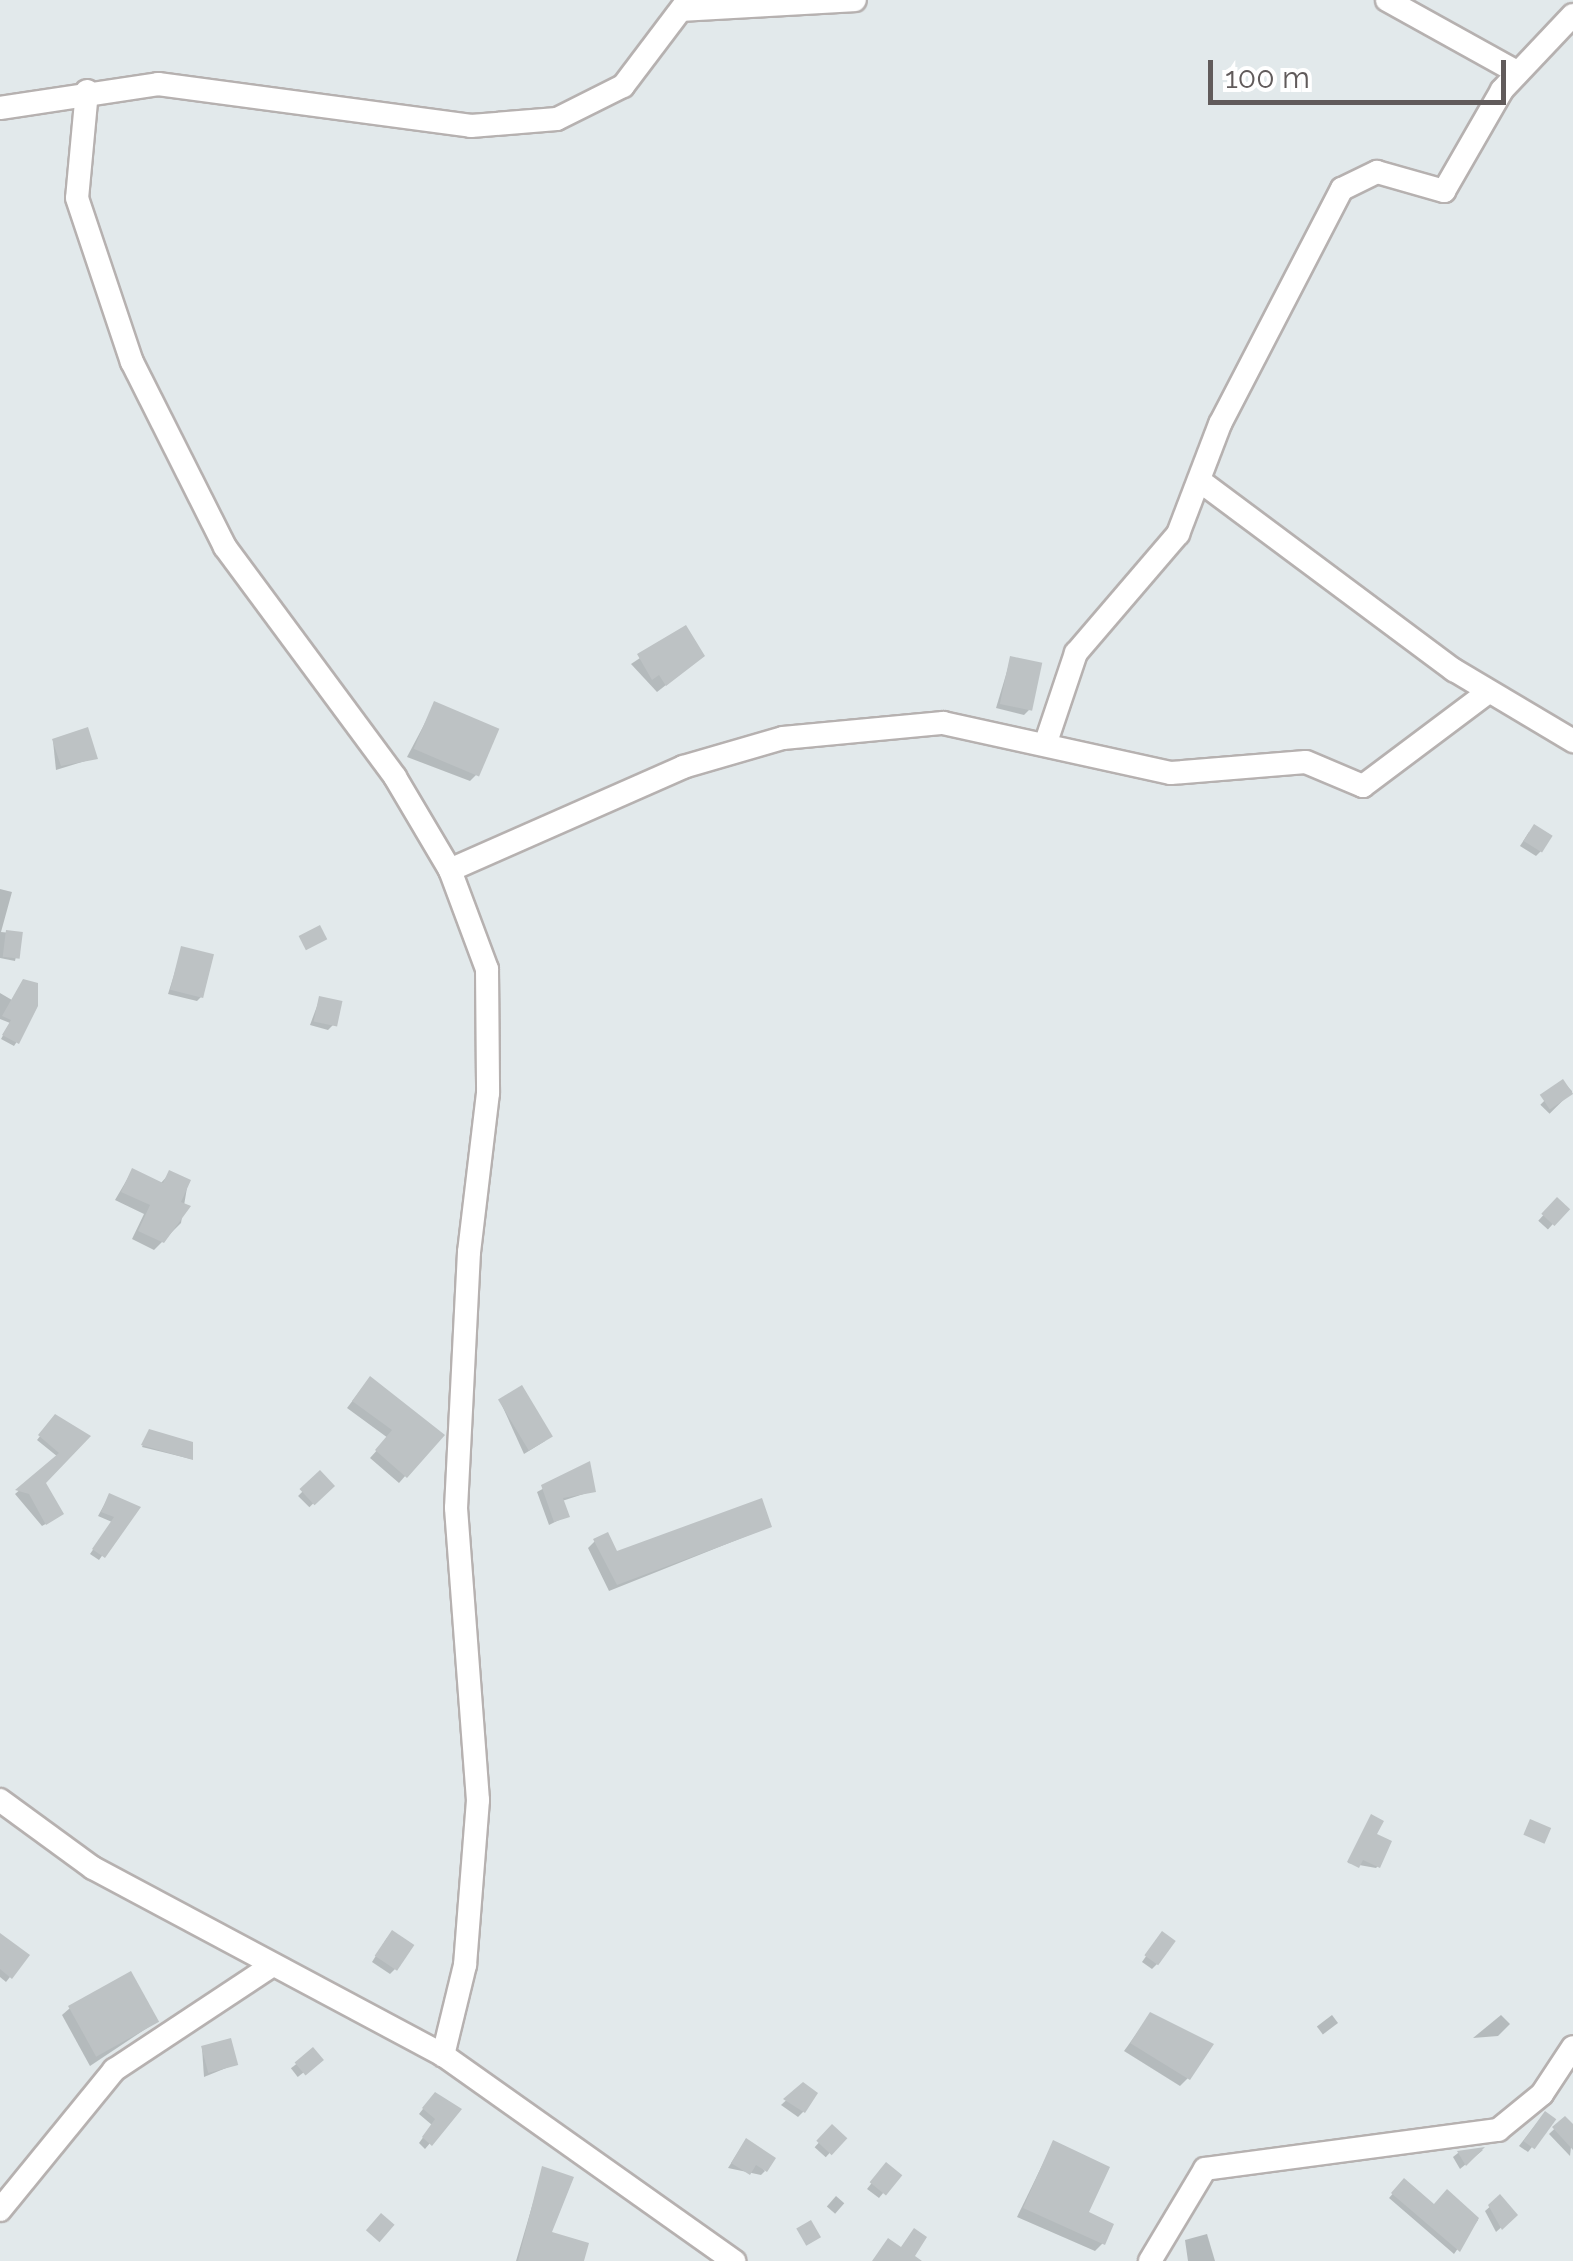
<!DOCTYPE html>
<style>
body{margin:0}
#map{position:relative;width:1573px;height:2261px;overflow:hidden;background:#e2e9eb;font-family:Raleway,sans-serif}
div>[style]{position:absolute}
[style*='--x']{left:calc(var(--x)*1px);top:calc(var(--y)*1px);width:calc(var(--w)*1px);rotate:calc(var(--a)*1deg)}
.shadow>*{inset:0;background:#0003;transform-origin:0 0}
.building>*{inset:0;background:#bdc2c4;transform-origin:0 0}
.roads{filter:drop-shadow(2px 0 #b6b1b0) drop-shadow(-2px 0 #b6b1b0) drop-shadow(0 2px #b6b1b0) drop-shadow(0 -2px #b6b1b0)}
.minor>*{height:22px;margin:-11px;padding:0 11px;transform-origin:11px;border-radius:11px;background:#fff}
span{translate:-50% -50%;white-space:nowrap;text-align:center;line-height:1.15;-webkit-text-stroke:8px #fff;paint-order:stroke}
.scale{position:absolute;left:1208px;top:60px;width:298px;height:45px;box-sizing:border-box;border:5px solid #615b5b;border-top:0;padding-left:12px;font-size:30px;line-height:35px;white-space:nowrap;color:#615b5b;-webkit-text-stroke:8px #fff;paint-order:stroke}
</style>
<div id="map">
<div class="shadow">
<i style="clip-path:polygon(685px 628px,693px 664px,657px 692px,631px 664px)"></i>
<i style="clip-path:polygon(1011px 658px,1029px 710px,1024px 715px,996px 708px)"></i>
<i style="clip-path:polygon(435px 704px,478px 773px,470px 781px,407px 757px)"></i>
<i style="clip-path:polygon(53px 741px,95px 758px,56px 770px)"></i>
<i style="clip-path:polygon(1529px 832px,1541px 851px,1536px 856px,1520px 846px)"></i>
<i style="clip-path:polygon(0 889px,12px 892px,1px 932px,21px 934px,15px 961px,0 958px)"></i>
<i style="clip-path:polygon(182px 949px,202px 996px,197px 1001px,168px 994px)"></i>
<i style="clip-path:polygon(35px 984px,16px 1043px,14px 1046px,1px 1039px,10px 1023px,0 1019px,0 993px,17px 1003px)"></i>
<i style="clip-path:polygon(320px 998px,333px 1025px,328px 1030px,310px 1025px)"></i>
<i style="left:1563px;top:1082px;width:13px;height:32px;rotate:45deg"></i>
<i style="clip-path:polygon(132px 1171px,160px 1184px,170px 1173px,188px 1182px,181px 1223px,154px 1250px,132px 1239px,144px 1214px,115px 1200px)"></i>
<i style="left:1557px;top:1200px;width:13px;height:28px;rotate:42deg"></i>
<i style="clip-path:polygon(363px 1387px,441px 1435px,399px 1483px,370px 1458px,388px 1438px,347px 1408px)"></i>
<i style="clip-path:polygon(500px 1401px,545px 1441px,524px 1454px)"></i>
<i style="clip-path:polygon(55px 1417px,87px 1437px,43px 1483px,58px 1517px,42px 1526px,15px 1494px,58px 1457px,37px 1440px)"></i>
<i style="clip-path:polygon(148px 1434px,191px 1459px,142px 1447px)"></i>
<i style="clip-path:polygon(588px 1464px,593px 1491px,562px 1501px,567px 1516px,549px 1525px,537px 1492px)"></i>
<i style="left:320px;top:1474px;width:16px;height:31px;rotate:45deg"></i>
<i style="clip-path:polygon(109px 1496px,137px 1508px,99px 1560px,90px 1554px,112px 1522px,98px 1516px)"></i>
<i style="clip-path:polygon(769px 1527px,609px 1591px,588px 1548px,595px 1541px,616px 1554px)"></i>
<i style="clip-path:polygon(1370px 1818px,1378px 1866px,1376px 1868px,1348px 1863px)"></i>
<i style="clip-path:polygon(0 1936px,10px 1977px,6px 1982px,0 1977px)"></i>
<i style="clip-path:polygon(387px 1938px,395px 1969px,390px 1974px,372px 1962px)"></i>
<i style="clip-path:polygon(1158px 1939px,1157px 1964px,1152px 1969px,1142px 1962px)"></i>
<i style="clip-path:polygon(70px 2008px,156px 2022px,90px 2066px,62px 2015px)"></i>
<i style="clip-path:polygon(1150px 2015px,1188px 2078px,1180px 2086px,1124px 2051px)"></i>
<i style="left:1332px;top:2015px;width:10px;height:19px;rotate:53deg"></i>
<i style="clip-path:polygon(1501px 2015px,1510px 2024px,1498px 2036px,1473px 2038px)"></i>
<i style="clip-path:polygon(202px 2048px,236px 2064px,204px 2077px)"></i>
<i style="left:313px;top:2051px;width:11px;height:28px;rotate:52deg"></i>
<i style="clip-path:polygon(803px 2085px,803px 2112px,798px 2117px,781px 2105px)"></i>
<i style="clip-path:polygon(430px 2100px,458px 2110px,425px 2149px,419px 2143px,432px 2125px,419px 2114px)"></i>
<i style="clip-path:polygon(1540px 2119px,1532px 2147px,1528px 2152px,1519px 2146px)"></i>
<i style="clip-path:polygon(1565px 2119px,1573px 2128px,1570px 2156px,1549px 2134px)"></i>
<i style="left:832px;top:2128px;width:15px;height:26px;rotate:42deg"></i>
<i style="clip-path:polygon(1053px 2143px,1103px 2243px,1095px 2251px,1017px 2217px)"></i>
<i style="clip-path:polygon(742px 2146px,765px 2171px,761px 2175px,728px 2168px)"></i>
<i style="clip-path:polygon(1483px 2150px,1460px 2169px,1453px 2157px,1458px 2153px)"></i>
<i style="clip-path:polygon(543px 2169px,548px 2234px,581px 2261px,516px 2261px)"></i>
<i style="clip-path:polygon(882px 2170px,898px 2175px,879px 2198px,867px 2189px)"></i>
<i style="clip-path:polygon(1404px 2181px,1434px 2207px,1451px 2195px,1478px 2220px,1454px 2254px,1389px 2198px)"></i>
<i style="left:836px;top:2196px;width:11px;height:14px;rotate:41deg"></i>
<i style="clip-path:polygon(1500px 2198px,1515px 2215px,1496px 2232px,1485px 2211px)"></i>
<i style="clip-path:polygon(1207px 2234px,1215px 2261px,1188px 2261px,1185px 2240px)"></i>
</div>
<div class="building">
<i style="clip-path:polygon(686px 625px,705px 656px,666px 686px,659px 675px,652px 680px,637px 654px)"></i>
<i style="left:1010px;top:656px;width:33px;height:49px;rotate:12deg"></i>
<i style="left:434px;top:701px;width:71px;height:52px;rotate:23deg"></i>
<i style="clip-path:polygon(88px 727px,98px 759px,61px 766px,52px 739px)"></i>
<i style="left:1534px;top:824px;width:22px;height:20px;rotate:32deg"></i>
<i style="left:320px;top:925px;width:16px;height:24px;rotate:63deg"></i>
<i style="left:6px;top:930px;width:17px;height:27px;rotate:7deg"></i>
<i style="left:181px;top:946px;width:34px;height:45px;rotate:14deg"></i>
<i style="clip-path:polygon(23px 979px,38px 983px,38px 1006px,19px 1044px,2px 1035px,11px 1020px,2px 1016px)"></i>
<i style="left:319px;top:996px;width:24px;height:26px;rotate:12deg"></i>
<i style="left:1563px;top:1079px;width:18px;height:28px;rotate:56deg"></i>
<i style="clip-path:polygon(132px 1168px,163px 1183px,169px 1170px,191px 1180px,181px 1202px,191px 1206px,164px 1243px,138px 1231px,150px 1205px,121px 1192px)"></i>
<i style="left:1557px;top:1197px;width:18px;height:23px;rotate:43deg"></i>
<i style="clip-path:polygon(370px 1376px,445px 1435px,407px 1478px,375px 1450px,392px 1430px,352px 1401px)"></i>
<i style="left:522px;top:1385px;width:60px;height:28px;rotate:59deg"></i>
<i style="clip-path:polygon(55px 1414px,91px 1436px,46px 1483px,64px 1514px,46px 1525px,29px 1494px,15px 1490px,59px 1453px,38px 1435px)"></i>
<i style="clip-path:polygon(149px 1429px,193px 1442px,193px 1460px,141px 1445px)"></i>
<i style="clip-path:polygon(590px 1461px,596px 1492px,563px 1498px,570px 1517px,554px 1522px,541px 1485px)"></i>
<i style="left:320px;top:1470px;width:22px;height:28px;rotate:47deg"></i>
<i style="clip-path:polygon(109px 1493px,141px 1507px,105px 1558px,92px 1549px,114px 1517px,101px 1512px)"></i>
<i style="clip-path:polygon(762px 1498px,772px 1527px,617px 1585px,593px 1539px,608px 1532px,617px 1551px)"></i>
<i style="clip-path:polygon(1371px 1814px,1384px 1821px,1377px 1834px,1392px 1841px,1380px 1868px,1363px 1860px,1359px 1868px,1347px 1862px)"></i>
<i style="left:1530px;top:1819px;width:23px;height:17px;rotate:23deg"></i>
<i style="left:392px;top:1930px;width:27px;height:31px;rotate:34deg"></i>
<i style="left:1162px;top:1931px;width:17px;height:30px;rotate:36deg"></i>
<i style="clip-path:polygon(0 1933px,30px 1955px,12px 1979px,0 1969px)"></i>
<i style="left:131px;top:1971px;width:58px;height:72px;rotate:61deg"></i>
<i style="clip-path:polygon(1150px 2012px,1214px 2044px,1190px 2080px,1130px 2043px)"></i>
<i style="left:231px;top:2038px;width:28px;height:31px;rotate:75deg"></i>
<i style="left:313px;top:2047px;width:17px;height:24px;rotate:50deg"></i>
<i style="clip-path:polygon(803px 2082px,818px 2093px,805px 2113px,783px 2099px)"></i>
<i style="clip-path:polygon(435px 2092px,462px 2109px,432px 2146px,422px 2137px,435px 2119px,422px 2108px)"></i>
<i style="left:1545px;top:2111px;width:14px;height:37px;rotate:36deg"></i>
<i style="clip-path:polygon(1565px 2116px,1573px 2124px,1573px 2150px,1552px 2127px)"></i>
<i style="left:832px;top:2124px;width:21px;height:23px;rotate:43deg"></i>
<i style="clip-path:polygon(746px 2138px,776px 2158px,767px 2172px,756px 2165px,750px 2175px,731px 2163px)"></i>
<i style="clip-path:polygon(1053px 2140px,1110px 2167px,1089px 2212px,1114px 2224px,1105px 2245px,1023px 2208px)"></i>
<i style="clip-path:polygon(1485px 2147px,1466px 2166px,1457px 2151px)"></i>
<i style="left:886px;top:2162px;width:21px;height:26px;rotate:39deg"></i>
<i style="clip-path:polygon(542px 2166px,574px 2177px,552px 2232px,589px 2243px,584px 2261px,518px 2261px)"></i>
<i style="clip-path:polygon(1404px 2178px,1434px 2204px,1447px 2189px,1479px 2218px,1460px 2252px,1391px 2193px)"></i>
<i style="clip-path:polygon(1500px 2194px,1518px 2215px,1502px 2230px,1488px 2205px)"></i>
<i style="left:381px;top:2213px;width:18px;height:23px;rotate:41deg"></i>
<i style="left:811px;top:2220px;width:20px;height:17px;rotate:60deg"></i>
<i style="clip-path:polygon(914px 2228px,927px 2237px,915px 2256px,922px 2261px,872px 2261px,888px 2238px,901px 2247px)"></i>
</div>
<div class="roads">
<div class="minor">
<i style="--x:1387;--y:0;--w:149;--a:29"></i>
<i style="--x:682;--y:10;--w:173;--a:-3.3"></i>
<i style="--x:87;--y:91;--w:107;--a:95.3"></i>
<i style="--x:77;--y:198;--w:173;--a:71.5"></i>
<i style="--x:132;--y:362;--w:207;--a:63.3"></i>
<i style="--x:225;--y:547;--w:286;--a:53.5"></i>
<i style="--x:395;--y:777;--w:108;--a:59.4"></i>
<i style="--x:450;--y:870;--w:106;--a:69.5"></i>
<i style="--x:487;--y:969;--w:124;--a:89.5"></i>
<i style="--x:488;--y:1093;--w:160;--a:96.8"></i>
<i style="--x:469;--y:1252;--w:256;--a:92.9"></i>
<i style="--x:456;--y:1508;--w:293;--a:85.7"></i>
<i style="--x:478;--y:1800;--w:166;--a:94.5"></i>
<i style="--x:465;--y:1965;--w:93;--a:103.7"></i>
<i style="--x:0;--y:108;--w:160;--a:-8.6"></i>
<i style="--x:158;--y:84;--w:316;--a:7.6"></i>
<i style="--x:471;--y:126;--w:86;--a:-4.7"></i>
<i style="--x:557;--y:119;--w:74;--a:-26.6"></i>
<i style="--x:623;--y:86;--w:108;--a:-52.9"></i>
<i style="--x:1200;--y:481;--w:317;--a:36.7"></i>
<i style="--x:1454;--y:670;--w:139;--a:30.8"></i>
<i style="--x:1046;--y:742;--w:94;--a:-71.4"></i>
<i style="--x:1076;--y:653;--w:157;--a:-49.4"></i>
<i style="--x:1178;--y:534;--w:118;--a:-69.1"></i>
<i style="--x:1220;--y:424;--w:265;--a:-62.6"></i>
<i style="--x:1342;--y:189;--w:39;--a:-26"></i>
<i style="--x:1377;--y:172;--w:70;--a:15.8"></i>
<i style="--x:1444;--y:191;--w:116;--a:-60.1"></i>
<i style="--x:1502;--y:90;--w:103;--a:-46.6"></i>
<i style="--x:450;--y:870;--w:255;--a:-23.8"></i>
<i style="--x:683;--y:767;--w:104;--a:-16.2"></i>
<i style="--x:783;--y:738;--w:161;--a:-5.4"></i>
<i style="--x:943;--y:723;--w:233;--a:12.4"></i>
<i style="--x:1171;--y:773;--w:135;--a:-4.7"></i>
<i style="--x:1306;--y:762;--w:62;--a:22.8"></i>
<i style="--x:1363;--y:786;--w:155;--a:-36.9"></i>
<i style="--x:0;--y:1800;--w:115;--a:36.2"></i>
<i style="--x:93;--y:1868;--w:397;--a:28.1"></i>
<i style="--x:443;--y:2055;--w:357;--a:35.3"></i>
<i style="--x:0;--y:2210;--w:181;--a:-50.8"></i>
<i style="--x:114;--y:2070;--w:185;--a:-33.5"></i>
<i style="--x:1150;--y:2261;--w:107;--a:-59.1"></i>
<i style="--x:1205;--y:2169;--w:296;--a:-7.6"></i>
<i style="--x:1498;--y:2130;--w:57;--a:-39.3"></i>
<i style="--x:1542;--y:2094;--w:56;--a:-56.6"></i>
</div>
</div>
<div class="scale">100 m</div>
</div>
